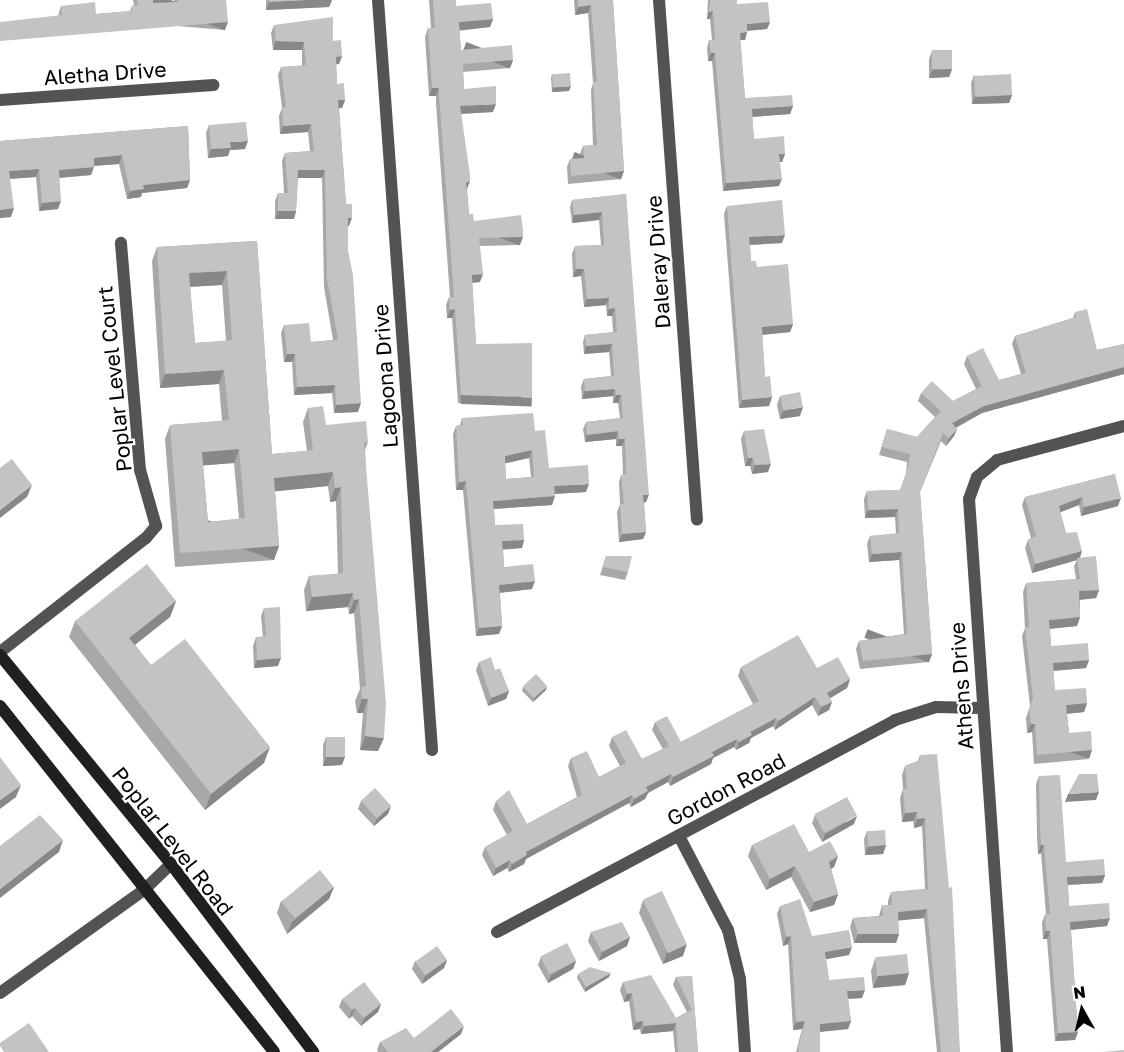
<!DOCTYPE html>
<style>
body{margin:0}
#map{position:relative;width:1124px;height:1052px;overflow:hidden;background:#fff;font-family:"Golos Text",sans-serif}
div>[style]{position:absolute}
[style*='--x']{left:calc(var(--x)*1px);top:calc(var(--y)*1px);width:calc(var(--w)*1px);rotate:calc(var(--a)*1deg)}
.street>*{height:12px;margin:-6px;padding:0 6px;transform-origin:6px;border-radius:6px;background:#535353}
.secondary>*{height:12px;margin:-6px;padding:0 6px;transform-origin:6px;border-radius:6px;background:#202020}
.wall>*{inset:0;background:#a8a8a8}
.shaded-wall>*{inset:0;background:#888;transform-origin:0 0}
.building>*{inset:0;background:#c3c3c3;transform-origin:0 0}
span{translate:-50% -50%;white-space:nowrap;text-align:center;line-height:1.15;-webkit-text-stroke:4.5px #fff;paint-order:stroke}
.street-label{font-size:21px;color:#000}
.north{position:absolute;left:1052px;top:980px;width:60px;height:60px;-webkit-text-stroke:4px #fff;paint-order:stroke;rotate:352deg;font-size:16px;font-weight:700;line-height:24px;text-align:center;color:#000}
.north::after{content:'';display:block;margin:auto;width:21px;height:27px;background:#000;clip-path:polygon(50% 0,100% 100%,50% 72%,0 100%)}
</style>
<div id="map">
<div class="street">
<i style="--x:378;--y:0;--w:752;--a:85.88"></i>
<i style="--x:659;--y:0;--w:521;--a:85.82"></i>
<i style="--x:0;--y:100;--w:214;--a:-4"></i>
<i style="--x:0;--y:652;--w:185;--a:-38"></i>
<i style="--x:146;--y:538;--w:16;--a:-50"></i>
<i style="--x:156;--y:526;--w:58;--a:-105.9"></i>
<i style="--x:140;--y:470;--w:228;--a:-94.8"></i>
<i style="--x:679;--y:836;--w:106;--a:62.5"></i>
<i style="--x:728;--y:930;--w:50;--a:76.2"></i>
<i style="--x:740;--y:979;--w:73;--a:86.1"></i>
<i style="--x:497;--y:932;--w:451;--a:-28"></i>
<i style="--x:895;--y:720;--w:43;--a:-17.6"></i>
<i style="--x:936;--y:707;--w:45;--a:1.3"></i>
<i style="--x:0;--y:993;--w:178;--a:-35.6"></i>
<i style="--x:145;--y:889;--w:36;--a:-44"></i>
<i style="--x:1007;--y:1052;--w:554;--a:-93.93"></i>
<i style="--x:969;--y:499;--w:23;--a:-70"></i>
<i style="--x:977;--y:477;--w:26;--a:-40"></i>
<i style="--x:997;--y:460;--w:131;--a:-15"></i>
</div>
<div class="secondary">
<i style="--x:0;--y:655;--w:270;--a:50.7"></i>
<i style="--x:171;--y:864;--w:236;--a:52.9"></i>
<i style="--x:0;--y:706;--w:441;--a:51.6"></i>
</div>
<div class="wall">
<i style="clip-path:polygon(133px 0,153px 0,153px 3px,174px 2px,174px 0,226px 0,225px 30px,58px 16px,61px 6px,96px 14px,130px 11px,132px 6px,134px 5px)"></i>
<i style="clip-path:polygon(266px 0,332px 0,329px 7px,266px 10px)"></i>
<i style="clip-path:polygon(429px 0,456px 0,456px 6px,493px 19px,490px 27px,459px 30px,461px 50px,513px 60px,510px 68px,463px 72px,464px 89px,493px 112px,461px 114px,469px 214px,474px 221px,520px 245px,480px 246px,480px 282px,472px 283px,476px 344px,529px 405px,458px 403px,452px 318px,447px 318px,446px 305px,449px 297px,450px 297px,436px 103px,436px 96px,429px 96px,425px 37px,428px 28px,431px 28px)"></i>
<i style="clip-path:polygon(574px 0,613px 0,624px 171px,621px 179px,568px 184px,567px 167px,570px 159px,581px 158px,580px 154px,583px 146px,593px 145px,591px 90px,593px 83px,588px 13px,575px 15px)"></i>
<i style="clip-path:polygon(708px 0,732px 0,737px 4px,770px 22px,767px 29px,747px 31px,745px 40px,740px 40px,745px 98px,793px 106px,790px 114px,752px 117px,754px 139px,785px 154px,782px 162px,780px 162px,779px 186px,723px 191px,712px 61px,708px 61px,707px 48px,709px 40px,712px 40px,710px 19px,707px 19px)"></i>
<i style="clip-path:polygon(274px 25px,333px 41px,342px 56px,339px 64px,336px 64px,337px 84px,345px 100px,342px 108px,339px 108px,346px 204px,349px 226px,348px 226px,348px 251px,358px 412px,334px 413px,332px 393px,294px 395px,292px 362px,284px 362px,281px 333px,284px 325px,311px 342px,333px 340px,324px 287px,322px 178px,298px 178px,296px 211px,294px 219px,275px 219px,275px 201px,278px 193px,284px 193px,282px 161px,285px 153px,310px 151px,308px 132px,280px 134px,279px 116px,282px 108px,278px 75px,281px 67px,302px 66px,302px 50px,273px 50px,271px 33px)"></i>
<i style="clip-path:polygon(932px 51px,952px 69px,949px 77px,929px 78px,929px 59px)"></i>
<i style="clip-path:polygon(552px 74px,569px 91px,552px 92px,551px 78px)"></i>
<i style="clip-path:polygon(974px 75px,1012px 95px,1009px 103px,972px 104px,971px 83px)"></i>
<i style="clip-path:polygon(209px 125px,245px 149px,230px 150px,228px 156px,208px 158px,206px 133px)"></i>
<i style="clip-path:polygon(188px 126px,190px 180px,187px 188px,142px 193px,141px 197px,127px 199px,119px 164px,94px 166px,91px 175px,59px 178px,58px 209px,39px 211px,36px 177px,10px 179px,11px 217px,0 218px,0 141px)"></i>
<i style="clip-path:polygon(626px 194px,646px 502px,644px 503px,646px 532px,643px 539px,619px 542px,617px 512px,620px 504px,619px 482px,621px 475px,623px 475px,622px 446px,616px 446px,616px 439px,585px 442px,583px 429px,586px 422px,620px 418px,618px 403px,613px 403px,613px 396px,582px 399px,581px 386px,584px 379px,611px 376px,609px 352px,584px 354px,583px 342px,585px 335px,613px 332px,612px 316px,607px 316px,606px 305px,584px 307px,581px 276px,573px 277px,572px 254px,575px 246px,601px 245px,599px 220px,572px 223px,570px 207px,572px 200px)"></i>
<i style="clip-path:polygon(727px 206px,782px 243px,750px 245px,751px 261px,757px 267px,793px 324px,790px 332px,762px 335px,765px 377px,772px 397px,769px 406px,739px 408px,724px 214px)"></i>
<i style="clip-path:polygon(evenodd,257px 241px,272px 454px,307px 451px,303px 422px,308px 408px,326px 425px,368px 442px,365px 450px,378px 751px,360px 750px,363px 713px,357px 713px,355px 701px,360px 689px,354px 613px,349px 614px,348px 607px,306px 611px,304px 590px,309px 576px,338px 574px,336px 501px,330px 502px,328px 486px,275px 491px,279px 546px,274px 560px,175px 567px,165px 439px,170px 425px,222px 421px,219px 384px,160px 388px,152px 261px,157px 247px,257px 241px,222px 285px,226px 341px,195px 343px,190px 287px,222px 285px,257px 241px,234px 463px,239px 519px,208px 522px,203px 465px,234px 463px)"></i>
<i style="clip-path:polygon(1075px 312px,1097px 350px,1124px 344px,1124px 374px,982px 413px,956px 428px,957px 429px,954px 436px,946px 446px,941px 441px,920px 492px,932px 654px,929px 662px,860px 669px,856px 649px,859px 641px,904px 634px,899px 560px,869px 562px,867px 544px,870px 536px,896px 534px,895px 517px,865px 518px,864px 499px,867px 491px,900px 490px,906px 475px,907px 462px,879px 455px,887px 429px,917px 437px,935px 417px,918px 401px,921px 393px,953px 401px,976px 389px,964px 364px,967px 356px,999px 380px,1021px 374px,1012px 344px,1015px 336px,1073px 318px)"></i>
<i style="clip-path:polygon(780px 396px,800px 416px,780px 419px,777px 405px)"></i>
<i style="clip-path:polygon(evenodd,462px 418px,535px 431px,549px 468px,586px 492px,555px 494px,552px 505px,494px 509px,495px 525px,524px 540px,522px 548px,503px 549px,504px 567px,532px 589px,500px 593px,502px 626px,499px 634px,476px 636px,463px 490px,456px 490px,453px 434px,456px 426px,460px 425px,462px 418px,529px 458px,531px 477px,506px 479px,505px 463px,529px 458px)"></i>
<i style="clip-path:polygon(744px 431px,768px 472px,752px 474px,750px 466px,745px 466px,741px 439px)"></i>
<i style="clip-path:polygon(1115px 474px,1118px 506px,1081px 516px,1079px 505px,1060px 512px,1066px 533px,1082px 551px,1080px 558px,1099px 590px,1096px 598px,1080px 600px,1080px 617px,1077px 626px,1050px 629px,1051px 646px,1089px 660px,1086px 668px,1053px 671px,1055px 690px,1087px 703px,1084px 712px,1067px 714px,1069px 733px,1089px 759px,1034px 764px,1032px 732px,1027px 733px,1026px 718px,1030px 706px,1022px 636px,1025px 628px,1023px 592px,1026px 583px,1076px 579px,1074px 566px,1077px 560px,1032px 573px,1025px 548px,1028px 540px,1031px 538px,1022px 505px,1025px 497px)"></i>
<i style="clip-path:polygon(606px 556px,628px 572px,625px 580px,600px 575px)"></i>
<i style="clip-path:polygon(176px 601px,170px 617px,135px 645px,151px 665px,264px 763px,205px 810px,69px 637px,75px 621px)"></i>
<i style="clip-path:polygon(264px 608px,278px 666px,254px 668px,253px 646px,256px 637px,263px 637px,261px 616px)"></i>
<i style="clip-path:polygon(479px 662px,495px 670px,509px 691px,506px 699px,488px 706px,476px 670px)"></i>
<i style="clip-path:polygon(741px 667px,817px 668px,850px 679px,847px 688px,830px 698px,832px 702px,829px 710px,818px 716px,812px 705px,775px 730px,773px 726px,751px 738px,749px 743px,736px 750px,734px 747px,713px 758px,711px 764px,670px 786px,668px 782px,648px 793px,645px 799px,631px 807px,629px 803px,526px 859px,524px 864px,509px 872px,507px 868px,493px 876px,482px 855px,485px 847px,507px 835px,493px 810px,496px 801px,527px 824px,577px 797px,568px 766px,571px 758px,599px 777px,620px 766px,609px 746px,612px 737px,642px 759px,663px 749px,652px 730px,655px 722px,681px 742px,753px 704px,738px 676px)"></i>
<i style="clip-path:polygon(523px 687px,546px 690px,533px 702px,522px 691px)"></i>
<i style="clip-path:polygon(326px 737px,342px 765px,323px 766px,323px 745px)"></i>
<i style="clip-path:polygon(920px 755px,958px 1038px,960px 1052px,937px 1052px,924px 918px,898px 920px,899px 934px,896px 943px,854px 943px,850px 927px,853px 918px,879px 916px,882px 905px,888px 905px,888px 901px,891px 892px,925px 889px,922px 826px,914px 828px,913px 821px,902px 822px,900px 798px,903px 789px,902px 775px,905px 766px,918px 761px)"></i>
<i style="clip-path:polygon(1039px 776px,1066px 862px,1105px 875px,1102px 883px,1068px 885px,1069px 906px,1107px 926px,1071px 930px,1078px 1032px,1075px 1040px,1055px 1041px,1047px 939px,1043px 939px,1042px 923px,1045px 914px,1046px 914px,1041px 853px,1038px 854px,1037px 836px,1036px 784px)"></i>
<i style="clip-path:polygon(361px 801px,388px 814px,374px 826px,358px 809px)"></i>
<i style="clip-path:polygon(815px 815px,854px 824px,822px 842px,812px 823px)"></i>
<i style="clip-path:polygon(867px 831px,886px 845px,883px 854px,865px 855px,864px 839px)"></i>
<i style="clip-path:polygon(752px 845px,838px 856px,834px 867px,831px 869px,838px 894px,834px 905px,810px 912px,791px 877px,766px 890px,748px 856px)"></i>
<i style="clip-path:polygon(334px 887px,329px 899px,287px 934px,277px 913px,281px 901px)"></i>
<i style="clip-path:polygon(643px 900px,683px 956px,663px 964px,639px 913px)"></i>
<i style="clip-path:polygon(780px 906px,812px 936px,849px 955px,826px 959px,829px 980px,862px 998px,848px 999px,851px 1021px,848px 1029px,820px 1032px,820px 1052px,796px 1052px,802px 1029px,793px 1030px,788px 944px,783px 946px,777px 914px)"></i>
<i style="clip-path:polygon(591px 932px,630px 937px,627px 946px,599px 961px,588px 941px)"></i>
<i style="clip-path:polygon(541px 957px,576px 961px,573px 969px,548px 983px,538px 965px)"></i>
<i style="clip-path:polygon(875px 959px,909px 973px,905px 985px,873px 988px,871px 971px)"></i>
<i style="clip-path:polygon(447px 960px,444px 968px,422px 984px,412px 969px,415px 961px)"></i>
<i style="clip-path:polygon(578px 974px,609px 977px,585px 992px,577px 978px)"></i>
<i style="clip-path:polygon(692px 976px,698px 1052px,675px 1052px,673px 1031px,641px 1034px,640px 1029px,633px 1030px,629px 1001px,624px 1002px,620px 990px,623px 982px,676px 1018px,687px 1012px,673px 985px,676px 977px)"></i>
<i style="clip-path:polygon(342px 999px,381px 1004px,378px 1012px,361px 1026px,352px 1016px,349px 1019px,339px 1007px)"></i>
<i style="clip-path:polygon(461px 1034px,438px 1052px,378px 1052px,377px 1050px,380px 1042px)"></i>
</div>
<div class="shaded-wall">
<i style="clip-path:polygon(307px 0,332px 0,329px 7px,266px 10px,269px 2px)"></i>
<i style="clip-path:polygon(591px 5px,588px 13px,575px 15px,578px 7px)"></i>
<i style="clip-path:polygon(713px 11px,710px 19px,707px 19px,709px 12px)"></i>
<i style="clip-path:polygon(493px 19px,490px 27px,456px 31px,459px 22px)"></i>
<i style="left:228px;top:22px;width:9px;height:229px;rotate:111deg"></i>
<i style="clip-path:polygon(770px 22px,767px 29px,744px 31px,747px 24px)"></i>
<i style="clip-path:polygon(747px 32px,745px 40px,737px 40px,740px 33px)"></i>
<i style="clip-path:polygon(276px 41px,304px 42px,302px 50px,273px 50px)"></i>
<i style="clip-path:polygon(711px 53px,715px 53px,712px 61px,708px 61px)"></i>
<i style="clip-path:polygon(342px 56px,339px 64px,333px 65px,336px 57px)"></i>
<i style="left:513px;top:60px;width:9px;height:50px;rotate:111deg"></i>
<i style="clip-path:polygon(952px 69px,949px 77px,929px 78px,932px 70px)"></i>
<i style="clip-path:polygon(571px 86px,569px 91px,552px 92px,553px 88px)"></i>
<i style="clip-path:polygon(432px 88px,439px 88px,436px 96px,429px 96px)"></i>
<i style="clip-path:polygon(1012px 95px,1009px 103px,972px 104px,975px 96px)"></i>
<i style="clip-path:polygon(338px 100px,345px 100px,342px 108px,335px 109px)"></i>
<i style="clip-path:polygon(496px 104px,493px 112px,457px 114px,460px 106px)"></i>
<i style="clip-path:polygon(793px 106px,790px 114px,749px 117px,752px 109px)"></i>
<i style="clip-path:polygon(311px 124px,308px 132px,280px 134px,283px 126px)"></i>
<i style="clip-path:polygon(248px 141px,245px 149px,230px 150px,228px 156px,208px 158px,211px 149px,230px 142px)"></i>
<i style="clip-path:polygon(779px 154px,785px 154px,782px 162px,776px 162px)"></i>
<i style="clip-path:polygon(122px 155px,119px 164px,91px 166px,94px 158px)"></i>
<i style="clip-path:polygon(94px 167px,91px 175px,56px 178px,59px 170px)"></i>
<i style="clip-path:polygon(39px 169px,36px 177px,6px 179px,9px 171px)"></i>
<i style="clip-path:polygon(298px 170px,325px 170px,322px 178px,296px 178px)"></i>
<i style="left:624px;top:171px;width:9px;height:53px;rotate:111deg"></i>
<i style="clip-path:polygon(782px 179px,779px 186px,723px 191px,726px 183px)"></i>
<i style="clip-path:polygon(190px 180px,187px 188px,142px 193px,141px 197px,127px 199px,130px 191px,143px 185px)"></i>
<i style="clip-path:polygon(470px 181px,467px 189px,463px 190px,466px 182px)"></i>
<i style="clip-path:polygon(61px 201px,58px 209px,39px 211px,42px 203px)"></i>
<i style="clip-path:polygon(14px 208px,11px 217px,0 218px,0 210px)"></i>
<i style="clip-path:polygon(278px 211px,296px 211px,294px 219px,275px 219px)"></i>
<i style="clip-path:polygon(602px 212px,599px 220px,572px 223px,574px 215px)"></i>
<i style="clip-path:polygon(348px 218px,352px 218px,349px 226px,345px 226px)"></i>
<i style="clip-path:polygon(785px 235px,782px 243px,746px 245px,749px 237px)"></i>
<i style="left:523px;top:237px;width:9px;height:44px;rotate:111deg"></i>
<i style="clip-path:polygon(576px 269px,584px 269px,581px 276px,573px 277px)"></i>
<i style="clip-path:polygon(227px 271px,222px 285px,184px 287px,189px 273px)"></i>
<i style="clip-path:polygon(483px 274px,480px 282px,469px 283px,472px 275px)"></i>
<i style="clip-path:polygon(609px 298px,606px 305px,584px 307px,587px 299px)"></i>
<i style="clip-path:polygon(615px 308px,612px 316px,607px 316px,609px 309px)"></i>
<i style="clip-path:polygon(455px 309px,452px 318px,447px 318px,450px 310px)"></i>
<i style="clip-path:polygon(793px 324px,790px 332px,759px 335px,762px 327px)"></i>
<i style="clip-path:polygon(612px 344px,609px 352px,584px 354px,586px 346px)"></i>
<i style="clip-path:polygon(287px 354px,295px 354px,292px 362px,284px 362px)"></i>
<i style="clip-path:polygon(1124px 367px,1124px 374px,982px 413px,949px 431px,952px 423px,984px 406px)"></i>
<i style="clip-path:polygon(224px 370px,219px 384px,160px 388px,165px 374px)"></i>
<i style="clip-path:polygon(335px 385px,332px 393px,294px 395px,297px 387px)"></i>
<i style="clip-path:polygon(615px 389px,613px 396px,582px 399px,585px 391px)"></i>
<i style="left:461px;top:395px;width:71px;height:9px;rotate:2deg"></i>
<i style="clip-path:polygon(616px 395px,621px 395px,618px 403px,613px 403px)"></i>
<i style="clip-path:polygon(772px 397px,769px 406px,739px 408px,742px 400px)"></i>
<i style="clip-path:polygon(361px 403px,358px 412px,334px 413px,336px 405px)"></i>
<i style="clip-path:polygon(803px 407px,800px 416px,780px 419px,783px 411px)"></i>
<i style="clip-path:polygon(957px 429px,954px 436px,946px 446px,949px 438px)"></i>
<i style="clip-path:polygon(618px 431px,616px 439px,585px 442px,587px 435px)"></i>
<i style="clip-path:polygon(619px 439px,625px 439px,622px 446px,616px 446px)"></i>
<i style="clip-path:polygon(239px 449px,234px 463px,197px 466px,202px 452px)"></i>
<i style="clip-path:polygon(532px 450px,529px 458px,502px 464px,505px 456px)"></i>
<i style="clip-path:polygon(748px 458px,753px 458px,750px 466px,745px 466px)"></i>
<i style="clip-path:polygon(771px 464px,768px 472px,752px 474px,755px 465px)"></i>
<i style="clip-path:polygon(333px 472px,328px 486px,269px 492px,274px 478px)"></i>
<i style="clip-path:polygon(466px 481px,463px 490px,456px 490px,459px 482px)"></i>
<i style="clip-path:polygon(589px 484px,586px 492px,551px 494px,554px 486px)"></i>
<i style="clip-path:polygon(32px 485px,27px 497px,0 518px,0 510px)"></i>
<i style="clip-path:polygon(341px 487px,336px 501px,330px 502px,335px 488px)"></i>
<i style="clip-path:polygon(643px 495px,649px 495px,646px 502px,640px 503px)"></i>
<i style="clip-path:polygon(555px 496px,552px 505px,490px 509px,493px 501px)"></i>
<i style="clip-path:polygon(1082px 497px,1079px 505px,1056px 514px,1059px 506px)"></i>
<i style="clip-path:polygon(1121px 498px,1118px 506px,1081px 516px,1084px 507px)"></i>
<i style="clip-path:polygon(898px 509px,895px 517px,865px 518px,868px 510px)"></i>
<i style="clip-path:polygon(646px 532px,643px 539px,619px 542px,622px 534px)"></i>
<i style="clip-path:polygon(524px 540px,522px 548px,499px 550px,502px 541px)"></i>
<i style="left:279px;top:546px;width:15px;height:99px;rotate:110deg"></i>
<i style="clip-path:polygon(1082px 551px,1079px 559px,1077px 558px,1077px 560px,1032px 573px,1035px 564px)"></i>
<i style="clip-path:polygon(902px 552px,899px 560px,869px 562px,872px 554px)"></i>
<i style="clip-path:polygon(535px 581px,532px 589px,496px 593px,499px 585px)"></i>
<i style="clip-path:polygon(1099px 590px,1096px 598px,1076px 600px,1079px 591px)"></i>
<i style="clip-path:polygon(353px 593px,348px 607px,306px 611px,312px 597px)"></i>
<i style="clip-path:polygon(359px 599px,354px 613px,349px 614px,354px 600px)"></i>
<i style="clip-path:polygon(176px 601px,170px 617px,123px 654px,129px 638px)"></i>
<i style="clip-path:polygon(1080px 617px,1077px 626px,1046px 629px,1049px 620px)"></i>
<i style="clip-path:polygon(502px 626px,499px 634px,476px 636px,479px 628px)"></i>
<i style="left:932px;top:654px;width:9px;height:69px;rotate:111deg"></i>
<i style="clip-path:polygon(281px 658px,278px 666px,254px 668px,257px 660px)"></i>
<i style="clip-path:polygon(1089px 660px,1086px 668px,1050px 671px,1053px 663px)"></i>
<i style="clip-path:polygon(850px 679px,847px 688px,824px 702px,827px 693px)"></i>
<i style="clip-path:polygon(547px 686px,546px 690px,533px 702px,535px 698px)"></i>
<i style="clip-path:polygon(509px 691px,506px 699px,488px 706px,491px 698px)"></i>
<i style="clip-path:polygon(815px 697px,812px 705px,775px 730px,778px 721px)"></i>
<i style="clip-path:polygon(362px 699px,368px 699px,363px 713px,357px 713px)"></i>
<i style="clip-path:polygon(832px 702px,829px 710px,818px 716px,821px 707px)"></i>
<i style="clip-path:polygon(1087px 703px,1084px 712px,1063px 714px,1066px 705px)"></i>
<i style="clip-path:polygon(776px 718px,773px 726px,751px 738px,749px 743px,736px 750px,739px 742px,750px 732px)"></i>
<i style="clip-path:polygon(1031px 724px,1035px 724px,1032px 732px,1027px 733px)"></i>
<i style="clip-path:polygon(365px 736px,384px 738px,378px 751px,360px 750px)"></i>
<i style="clip-path:polygon(737px 739px,734px 747px,713px 758px,711px 764px,670px 786px,673px 777px,712px 752px)"></i>
<i style="clip-path:polygon(270px 747px,264px 763px,205px 810px,211px 794px)"></i>
<i style="left:1092px;top:750px;width:9px;height:55px;rotate:108deg"></i>
<i style="clip-path:polygon(326px 757px,345px 757px,342px 765px,323px 766px)"></i>
<i style="clip-path:polygon(671px 774px,668px 782px,648px 793px,645px 799px,631px 807px,634px 799px,646px 787px)"></i>
<i style="clip-path:polygon(21px 785px,16px 797px,0 809px,0 800px)"></i>
<i style="clip-path:polygon(1099px 792px,1096px 800px,1065px 802px,1068px 794px)"></i>
<i style="clip-path:polygon(632px 795px,629px 803px,526px 859px,524px 864px,509px 872px,512px 864px,526px 852px)"></i>
<i style="clip-path:polygon(391px 806px,388px 814px,374px 826px,377px 818px)"></i>
<i style="clip-path:polygon(917px 812px,913px 821px,902px 822px,905px 813px)"></i>
<i style="clip-path:polygon(857px 816px,854px 824px,822px 842px,825px 834px)"></i>
<i style="clip-path:polygon(925px 818px,922px 826px,914px 828px,917px 819px)"></i>
<i style="clip-path:polygon(63px 840px,59px 852px,0 898px,0 889px)"></i>
<i style="clip-path:polygon(886px 845px,883px 854px,865px 855px,868px 847px)"></i>
<i style="clip-path:polygon(1041px 845px,1044px 845px,1041px 853px,1038px 854px)"></i>
<i style="clip-path:polygon(838px 856px,834px 867px,825px 873px,829px 862px)"></i>
<i style="clip-path:polygon(510px 860px,507px 868px,493px 876px,496px 868px)"></i>
<i style="clip-path:polygon(795px 866px,791px 877px,766px 890px,770px 879px)"></i>
<i style="clip-path:polygon(1105px 875px,1102px 883px,1064px 885px,1067px 877px)"></i>
<i style="clip-path:polygon(334px 887px,329px 899px,287px 934px,292px 922px)"></i>
<i style="clip-path:polygon(838px 894px,834px 905px,810px 912px,814px 902px)"></i>
<i style="clip-path:polygon(927px 909px,924px 918px,895px 921px,898px 912px)"></i>
<i style="clip-path:polygon(1110px 918px,1107px 926px,1068px 930px,1070px 922px)"></i>
<i style="clip-path:polygon(1046px 931px,1050px 931px,1047px 939px,1043px 939px)"></i>
<i style="clip-path:polygon(858px 934px,899px 934px,896px 943px,854px 943px)"></i>
<i style="clip-path:polygon(791px 936px,788px 944px,783px 946px,786px 937px)"></i>
<i style="clip-path:polygon(630px 937px,627px 946px,599px 961px,602px 952px)"></i>
<i style="clip-path:polygon(687px 944px,683px 956px,663px 964px,667px 951px)"></i>
<i style="clip-path:polygon(852px 947px,849px 955px,822px 960px,825px 952px)"></i>
<i style="clip-path:polygon(447px 960px,444px 968px,422px 984px,425px 976px)"></i>
<i style="clip-path:polygon(576px 961px,573px 969px,548px 983px,551px 975px)"></i>
<i style="clip-path:polygon(611px 973px,609px 977px,585px 992px,586px 987px)"></i>
<i style="clip-path:polygon(909px 973px,905px 985px,873px 988px,878px 976px)"></i>
<i style="clip-path:polygon(865px 990px,862px 998px,844px 999px,847px 991px)"></i>
<i style="clip-path:polygon(632px 993px,629px 1001px,624px 1002px,627px 994px)"></i>
<i style="clip-path:polygon(381px 1004px,378px 1012px,361px 1026px,364px 1018px)"></i>
<i style="clip-path:polygon(355px 1008px,352px 1016px,349px 1019px,352px 1010px)"></i>
<i style="clip-path:polygon(643px 1021px,640px 1029px,633px 1030px,636px 1022px)"></i>
<i style="clip-path:polygon(805px 1021px,802px 1029px,793px 1030px,796px 1022px)"></i>
<i style="clip-path:polygon(851px 1021px,848px 1029px,817px 1032px,820px 1024px)"></i>
<i style="clip-path:polygon(676px 1023px,673px 1031px,641px 1034px,644px 1026px)"></i>
<i style="clip-path:polygon(464px 1026px,461px 1034px,438px 1052px,431px 1052px)"></i>
<i style="clip-path:polygon(1078px 1032px,1075px 1040px,1055px 1041px,1058px 1033px)"></i>
</div>
<div class="building">
<i style="clip-path:polygon(137px 0,153px 0,153px 3px,178px 2px,178px 0,226px 0,228px 22px,0 41px,0 22px,62px 15px,61px 6px,95px 2px,96px 14px,132px 11px,132px 6px,138px 5px)"></i>
<i style="clip-path:polygon(269px 0,307px 0,269px 2px)"></i>
<i style="clip-path:polygon(433px 0,456px 0,456px 6px,491px 3px,493px 19px,459px 22px,461px 50px,512px 45px,513px 60px,463px 64px,464px 89px,496px 86px,496px 104px,460px 106px,470px 175px,470px 181px,466px 182px,469px 214px,473px 214px,474px 221px,521px 215px,523px 230px,523px 237px,479px 238px,483px 274px,472px 275px,476px 344px,532px 343px,532px 397px,461px 395px,455px 309px,450px 310px,449px 297px,454px 297px,439px 95px,439px 88px,432px 88px,428px 28px,435px 28px)"></i>
<i style="clip-path:polygon(578px 0,613px 0,624px 171px,571px 176px,570px 159px,584px 158px,583px 146px,597px 145px,593px 82px,597px 82px,591px 5px,578px 7px)"></i>
<i style="clip-path:polygon(710px 0,737px 0,737px 4px,768px 2px,770px 22px,747px 24px,747px 32px,740px 33px,745px 98px,792px 95px,793px 106px,752px 109px,754px 139px,784px 136px,785px 154px,779px 154px,782px 179px,726px 183px,715px 53px,711px 53px,709px 40px,715px 40px,713px 11px,709px 12px)"></i>
<i style="clip-path:polygon(333px 17px,333px 41px,341px 40px,342px 56px,336px 57px,337px 84px,344px 83px,345px 100px,338px 100px,346px 204px,352px 204px,352px 218px,348px 218px,348px 251px,353px 275px,361px 403px,336px 405px,335px 385px,297px 387px,295px 354px,287px 354px,284px 325px,309px 323px,311px 342px,338px 340px,327px 279px,325px 170px,298px 170px,296px 211px,278px 211px,278px 193px,288px 193px,285px 153px,314px 151px,311px 124px,283px 126px,282px 108px,286px 107px,281px 67px,306px 65px,304px 42px,276px 41px,274px 25px)"></i>
<i style="left:952px;top:50px;width:19px;height:20px;rotate:90deg"></i>
<i style="left:570px;top:73px;width:13px;height:18px;rotate:86deg"></i>
<i style="left:1011px;top:74px;width:21px;height:37px;rotate:87deg"></i>
<i style="clip-path:polygon(246px 122px,248px 141px,230px 142px,231px 148px,211px 149px,209px 125px)"></i>
<i style="clip-path:polygon(188px 126px,190px 180px,143px 185px,144px 189px,130px 191px,122px 155px,94px 158px,94px 167px,59px 170px,61px 201px,42px 203px,39px 169px,9px 171px,14px 208px,0 210px,0 141px)"></i>
<i style="clip-path:polygon(626px 194px,649px 495px,643px 495px,646px 532px,622px 534px,620px 504px,624px 504px,621px 475px,626px 474px,625px 439px,619px 439px,618px 431px,587px 435px,586px 422px,623px 418px,621px 395px,616px 395px,615px 389px,585px 391px,584px 379px,614px 376px,612px 344px,586px 346px,585px 335px,617px 332px,615px 308px,609px 309px,609px 298px,587px 299px,584px 269px,576px 269px,575px 246px,604px 245px,602px 212px,574px 215px,572px 200px)"></i>
<i style="clip-path:polygon(782px 200px,785px 235px,749px 237px,751px 261px,756px 261px,757px 267px,788px 264px,793px 324px,762px 327px,765px 377px,770px 376px,772px 397px,742px 400px,727px 206px)"></i>
<i style="clip-path:polygon(evenodd,257px 241px,272px 454px,313px 450px,308px 408px,323px 406px,326px 425px,366px 421px,368px 442px,364px 443px,386px 704px,384px 738px,365px 736px,368px 699px,362px 699px,361px 687px,366px 686px,359px 599px,354px 600px,353px 593px,312px 597px,309px 576px,343px 573px,341px 487px,335px 488px,333px 472px,274px 478px,279px 546px,180px 553px,170px 425px,229px 420px,224px 370px,165px 374px,157px 247px,257px 241px,227px 271px,232px 340px,195px 343px,189px 273px,227px 271px,257px 241px,239px 449px,245px 518px,208px 522px,202px 452px,239px 449px)"></i>
<i style="clip-path:polygon(1087px 309px,1097px 350px,1124px 344px,1124px 367px,984px 406px,952px 423px,957px 429px,949px 438px,943px 433px,920px 492px,932px 654px,863px 661px,859px 641px,907px 634px,902px 552px,872px 554px,870px 536px,899px 533px,898px 509px,868px 510px,867px 491px,900px 490px,908px 467px,910px 454px,882px 447px,887px 429px,917px 437px,941px 411px,921px 393px,932px 381px,953px 401px,982px 386px,967px 356px,983px 348px,999px 380px,1026px 373px,1015px 336px,1076px 317px,1075px 312px)"></i>
<i style="left:800px;top:392px;width:15px;height:20px;rotate:79deg"></i>
<i style="clip-path:polygon(evenodd,533px 413px,535px 431px,545px 430px,549px 468px,588px 465px,589px 484px,554px 486px,555px 496px,493px 501px,495px 525px,523px 524px,524px 540px,502px 541px,504px 567px,533px 564px,535px 581px,499px 585px,502px 626px,479px 628px,466px 481px,459px 482px,456px 426px,463px 425px,462px 418px,533px 413px,532px 450px,534px 477px,506px 479px,505px 456px,532px 450px)"></i>
<i style="clip-path:polygon(764px 429px,771px 464px,755px 465px,753px 458px,748px 458px,744px 431px)"></i>
<i style="clip-path:polygon(12px 459px,32px 485px,0 510px,0 468px)"></i>
<i style="clip-path:polygon(1115px 474px,1121px 498px,1084px 507px,1082px 497px,1059px 506px,1066px 533px,1077px 532px,1082px 551px,1035px 564px,1028px 540px,1036px 536px,1025px 497px)"></i>
<i style="clip-path:polygon(606px 556px,632px 556px,628px 572px,603px 567px)"></i>
<i style="clip-path:polygon(1096px 556px,1099px 590px,1079px 591px,1080px 617px,1049px 620px,1051px 646px,1088px 643px,1089px 660px,1053px 663px,1055px 690px,1086px 688px,1087px 703px,1066px 705px,1069px 733px,1091px 731px,1092px 750px,1037px 755px,1035px 724px,1031px 724px,1029px 709px,1033px 698px,1025px 628px,1029px 627px,1026px 583px,1080px 579px,1077px 558px)"></i>
<i style="clip-path:polygon(147px 564px,176px 601px,129px 638px,151px 665px,185px 639px,270px 747px,211px 794px,75px 621px)"></i>
<i style="clip-path:polygon(280px 607px,281px 658px,257px 660px,256px 637px,266px 636px,264px 608px)"></i>
<i style="clip-path:polygon(798px 635px,817px 668px,838px 657px,850px 679px,827px 693px,832px 702px,821px 707px,815px 697px,778px 721px,776px 718px,750px 732px,752px 735px,739px 742px,737px 739px,712px 752px,714px 756px,673px 777px,671px 774px,646px 787px,648px 791px,634px 799px,632px 795px,526px 852px,527px 855px,512px 864px,510px 860px,496px 868px,485px 847px,513px 831px,496px 801px,509px 790px,527px 824px,582px 795px,571px 758px,587px 751px,599px 777px,626px 763px,612px 737px,626px 730px,642px 759px,669px 746px,655px 722px,667px 716px,681px 742px,759px 701px,741px 667px)"></i>
<i style="clip-path:polygon(491px 657px,495px 670px,500px 668px,509px 691px,491px 698px,479px 662px)"></i>
<i style="left:536px;top:674px;width:16px;height:18px;rotate:47deg"></i>
<i style="left:326px;top:737px;width:19px;height:20px"></i>
<i style="clip-path:polygon(937px 754px,949px 888px,952px 887px,960px 1052px,938px 1052px,941px 1052px,927px 909px,898px 912px,899px 934px,858px 934px,853px 918px,883px 916px,882px 905px,892px 905px,891px 892px,928px 889px,925px 818px,917px 819px,917px 812px,905px 813px,903px 789px,907px 789px,905px 766px,920px 760px,920px 755px)"></i>
<i style="clip-path:polygon(0 757px,21px 785px,0 800px)"></i>
<i style="clip-path:polygon(1079px 774px,1097px 774px,1099px 792px,1068px 794px)"></i>
<i style="clip-path:polygon(1060px 775px,1066px 862px,1104px 859px,1105px 875px,1067px 877px,1069px 906px,1109px 903px,1110px 918px,1070px 922px,1078px 1032px,1058px 1033px,1050px 931px,1046px 931px,1045px 914px,1050px 914px,1044px 845px,1041px 845px,1040px 828px,1039px 776px)"></i>
<i style="left:375px;top:788px;width:24px;height:19px;rotate:48deg"></i>
<i style="left:847px;top:797px;width:21px;height:37px;rotate:62deg"></i>
<i style="clip-path:polygon(40px 815px,63px 840px,0 889px,0 846px)"></i>
<i style="clip-path:polygon(794px 824px,809px 852px,830px 841px,838px 856px,829px 862px,838px 894px,814px 902px,795px 866px,770px 879px,752px 845px)"></i>
<i style="left:885px;top:830px;width:15px;height:18px;rotate:86deg"></i>
<i style="left:320px;top:870px;width:22px;height:50px;rotate:51deg"></i>
<i style="left:662px;top:891px;width:59px;height:21px;rotate:65deg"></i>
<i style="clip-path:polygon(800px 899px,812px 936px,849px 930px,852px 947px,825px 952px,829px 980px,864px 977px,865px 990px,847px 991px,851px 1021px,820px 1024px,820px 1052px,799px 1052px,798px 1047px,805px 1021px,796px 1022px,791px 936px,786px 937px,780px 906px)"></i>
<i style="clip-path:polygon(622px 922px,630px 937px,602px 952px,591px 932px)"></i>
<i style="left:567px;top:943px;width:20px;height:30px;rotate:63deg"></i>
<i style="left:437px;top:946px;width:17px;height:27px;rotate:54deg"></i>
<i style="left:907px;top:954px;width:19px;height:32px;rotate:84deg"></i>
<i style="clip-path:polygon(590px 967px,611px 973px,586px 987px,578px 974px)"></i>
<i style="clip-path:polygon(651px 975px,676px 1018px,692px 1010px,676px 977px,692px 976px,698px 1052px,678px 1052px,676px 1023px,644px 1026px,643px 1021px,636px 1022px,632px 993px,627px 994px,623px 982px)"></i>
<i style="clip-path:polygon(364px 982px,381px 1004px,364px 1018px,355px 1008px,352px 1010px,342px 999px)"></i>
<i style="clip-path:polygon(451px 1009px,464px 1026px,431px 1052px,388px 1052px,380px 1042px,406px 1028px,414px 1038px)"></i>
<i style="clip-path:polygon(29px 1023px,49px 1052px,4px 1052px,0 1046px,0 1043px)"></i>
<i style="clip-path:polygon(1124px 1050px,1124px 1052px,1103px 1052px)"></i>
</div>
<div class="street-label">
<span style="left:105px;top:73px;rotate:-4deg">Aletha Drive</span>
<span style="left:658px;top:262px;rotate:-94deg">Daleray Drive</span>
<span style="left:385px;top:376px;rotate:-94deg">Lagoona Drive</span>
<span style="left:114px;top:379px;rotate:-96deg">Poplar Level Court</span>
<span style="left:961px;top:686px;rotate:-94deg">Athens Drive</span>
<span style="left:726px;top:789px;rotate:-28deg">Gordon Road</span>
<span style="left:173px;top:841px;rotate:52deg">Poplar Level Road</span>
</div>
<div class="north">N</div>
</div>
